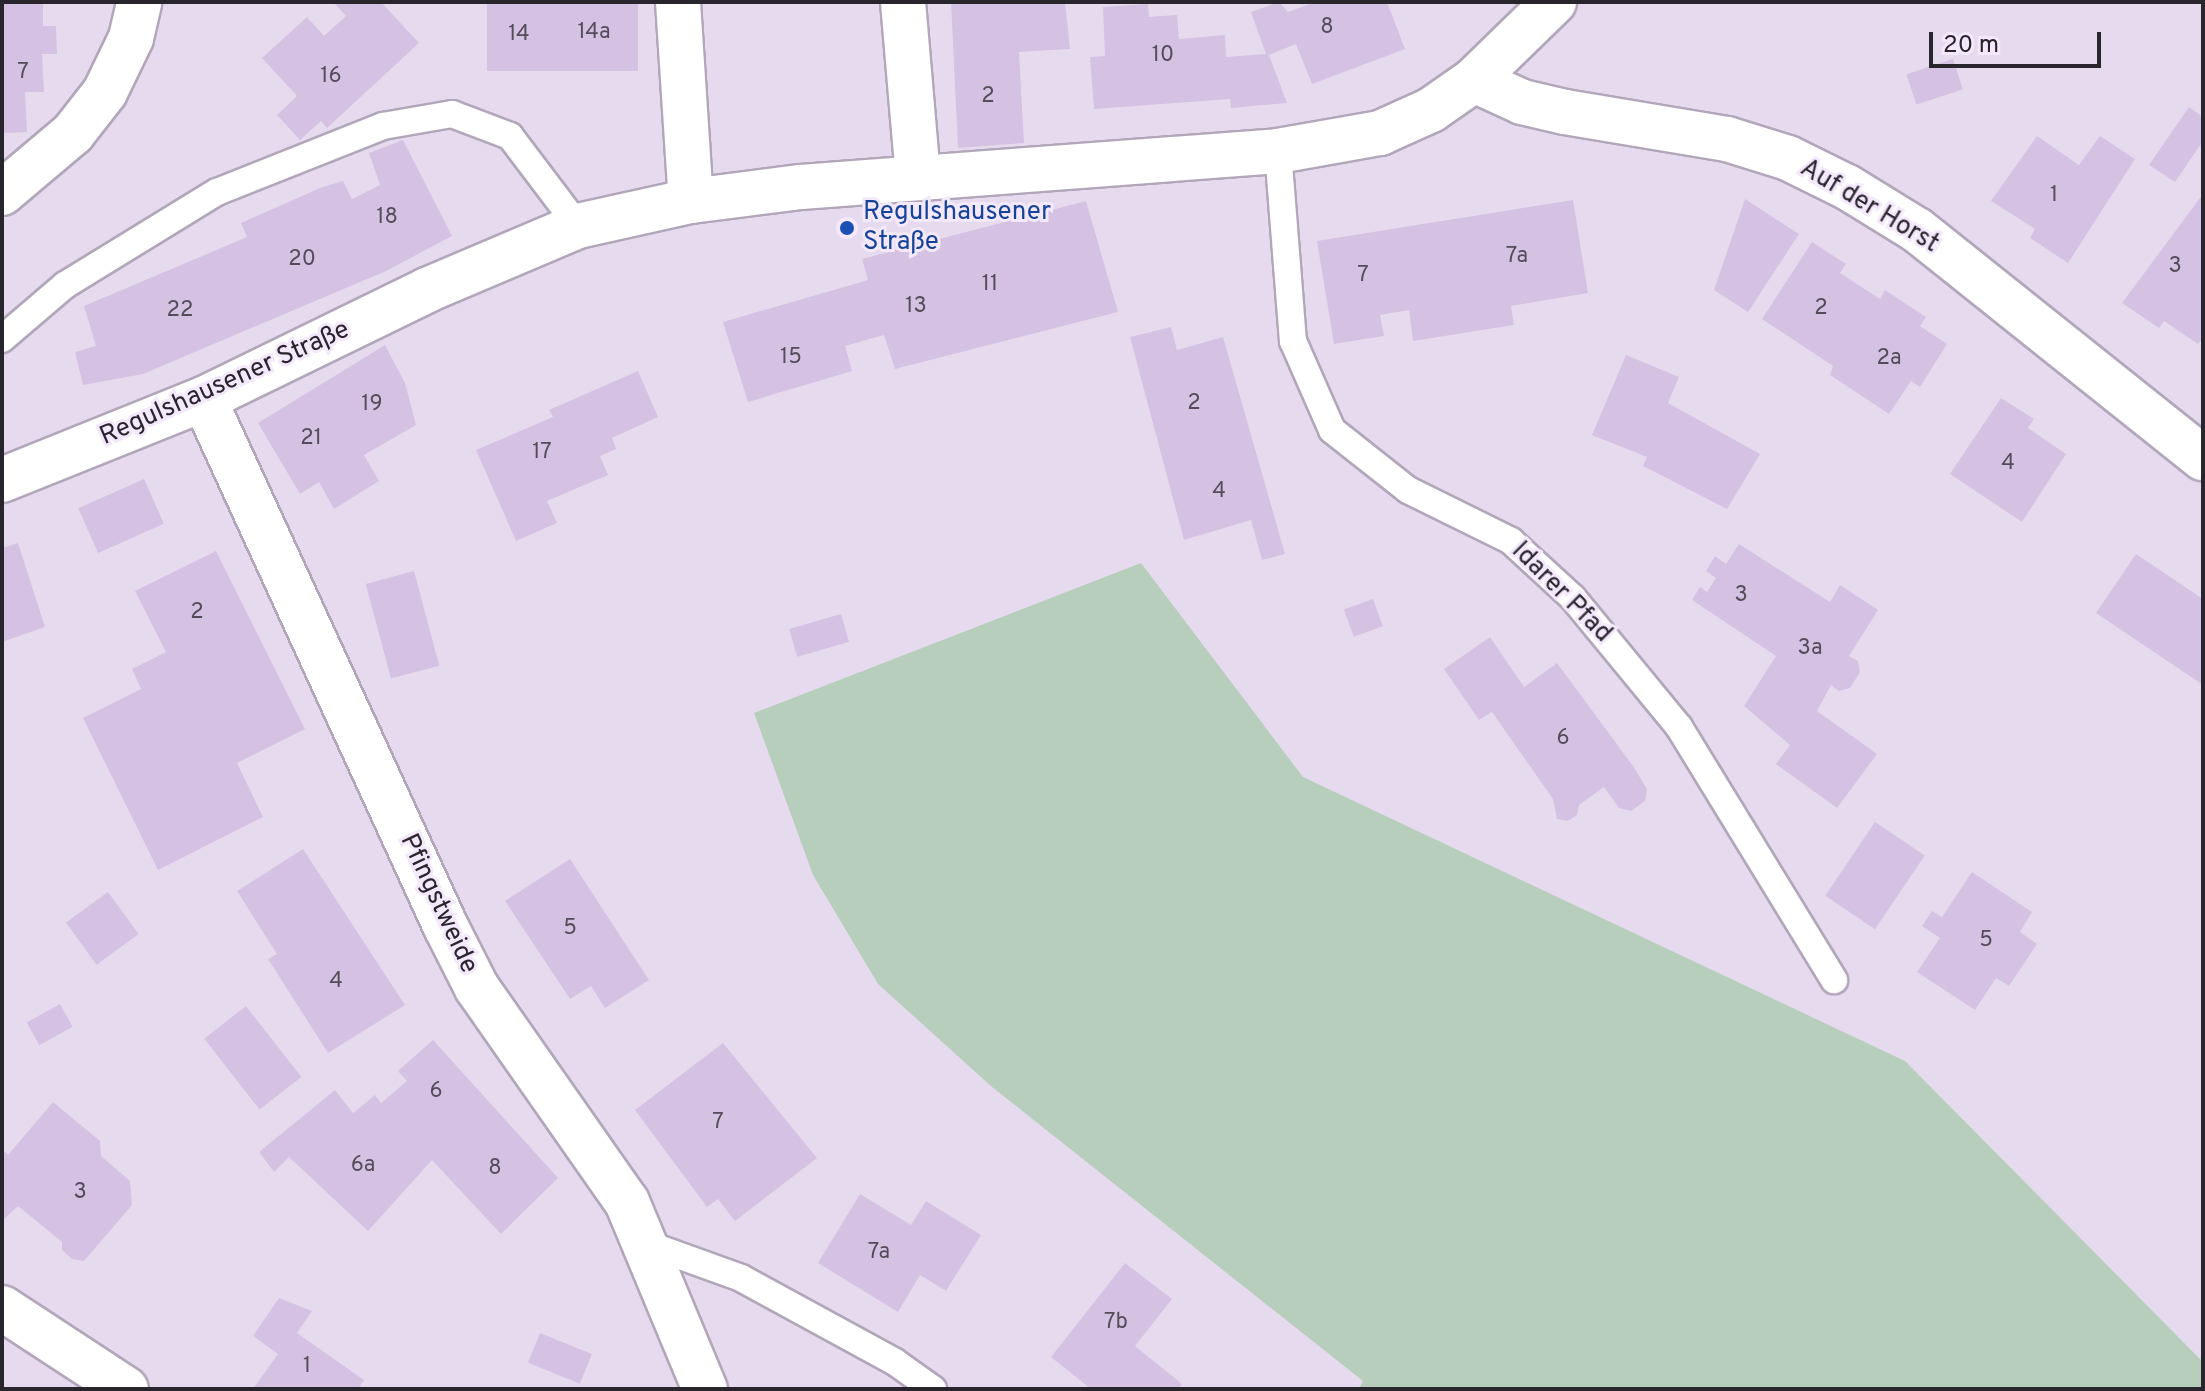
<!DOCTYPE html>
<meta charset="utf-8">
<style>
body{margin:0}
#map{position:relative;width:2205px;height:1391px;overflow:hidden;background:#e6dbee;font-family:Overpass,sans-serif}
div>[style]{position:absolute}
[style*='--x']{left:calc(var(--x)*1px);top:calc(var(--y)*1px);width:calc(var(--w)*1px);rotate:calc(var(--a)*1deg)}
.green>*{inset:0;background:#b8cebd}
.building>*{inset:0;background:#d5c2e2;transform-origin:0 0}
.roads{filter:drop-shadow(2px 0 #b2a7ba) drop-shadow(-2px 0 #b2a7ba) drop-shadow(0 2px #b2a7ba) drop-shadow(0 -2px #b2a7ba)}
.lane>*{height:26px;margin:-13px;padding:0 13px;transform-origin:13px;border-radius:13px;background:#fff}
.street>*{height:44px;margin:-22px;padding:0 22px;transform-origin:22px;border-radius:22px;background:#fff}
.dots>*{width:22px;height:22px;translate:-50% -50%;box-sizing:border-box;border:4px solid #f3e8fc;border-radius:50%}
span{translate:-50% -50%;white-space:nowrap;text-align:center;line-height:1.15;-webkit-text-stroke:6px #f3e8fc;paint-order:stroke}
.number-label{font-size:22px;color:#544c5a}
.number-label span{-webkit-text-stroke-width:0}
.street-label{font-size:26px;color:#29252c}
.transit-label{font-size:26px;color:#164399}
.left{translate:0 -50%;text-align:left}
.frame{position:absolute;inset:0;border:4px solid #29252c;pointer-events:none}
.scale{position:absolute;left:1929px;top:32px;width:172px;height:36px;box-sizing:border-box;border:4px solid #29252c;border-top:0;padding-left:10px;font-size:24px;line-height:28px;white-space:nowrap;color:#29252c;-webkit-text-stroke:6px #f3e8fc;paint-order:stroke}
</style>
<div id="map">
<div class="green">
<i style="clip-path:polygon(1141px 563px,1303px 777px,1905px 1061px,2203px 1362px,2203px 1389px,1359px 1389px,1363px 1381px,992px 1087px,878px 984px,813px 875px,754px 713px)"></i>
</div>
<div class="building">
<i style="clip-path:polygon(2px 2px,43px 2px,43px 26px,56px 26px,57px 54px,42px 54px,44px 92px,25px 92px,27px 132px,2px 133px)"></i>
<i style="clip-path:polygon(333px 2px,381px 2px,419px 43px,327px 128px,321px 121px,300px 140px,277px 115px,297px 96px,262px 58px,307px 17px,324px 36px,346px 16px)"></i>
<i style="left:487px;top:2px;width:151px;height:69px"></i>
<i style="clip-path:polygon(951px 2px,1065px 2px,1070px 49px,1019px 52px,1024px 143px,958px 148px)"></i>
<i style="clip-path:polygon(1279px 2px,1288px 12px,1315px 2px,1387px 2px,1405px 49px,1312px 84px,1296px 44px,1269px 55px,1287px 103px,1231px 108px,1230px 99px,1094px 109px,1090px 57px,1105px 56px,1103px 7px,1148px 4px,1149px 17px,1177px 15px,1179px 39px,1225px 35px,1226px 57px,1266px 54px,1251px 12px)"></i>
<i style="left:1953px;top:59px;width:32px;height:49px;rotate:72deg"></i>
<i style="clip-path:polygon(2189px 107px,2203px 117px,2203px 141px,2175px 182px,2149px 165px)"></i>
<i style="clip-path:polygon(2037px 136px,2079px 165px,2100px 136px,2135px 159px,2068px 263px,2030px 238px,2035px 229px,1991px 201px)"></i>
<i style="clip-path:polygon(403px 140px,452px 236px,386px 271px,143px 374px,83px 385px,75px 352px,96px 346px,84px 306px,247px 237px,241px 223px,320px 188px,343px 181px,352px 199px,380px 185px,369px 153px)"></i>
<i style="clip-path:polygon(2203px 194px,2203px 338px,2198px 344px,2164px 321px,2159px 328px,2122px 303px)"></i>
<i style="clip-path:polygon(1745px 199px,1799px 234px,1748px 312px,1714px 290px)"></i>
<i style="clip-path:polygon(1573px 200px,1588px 293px,1511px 306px,1514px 325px,1413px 341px,1409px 310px,1380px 315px,1384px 336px,1334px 344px,1317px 241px)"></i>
<i style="clip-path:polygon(1086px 201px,1118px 312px,895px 369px,884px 335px,845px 346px,852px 371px,748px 402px,723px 322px,868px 280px,862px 259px)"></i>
<i style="clip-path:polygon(1812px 242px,1846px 264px,1840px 273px,1880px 299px,1885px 290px,1926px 317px,1920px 326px,1947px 344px,1920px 387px,1911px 381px,1889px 414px,1830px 375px,1833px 366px,1762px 319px)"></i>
<i style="clip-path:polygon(1171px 327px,1177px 350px,1223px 337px,1285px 554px,1262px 560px,1251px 520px,1184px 540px,1130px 337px)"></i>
<i style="clip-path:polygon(385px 345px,405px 383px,416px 425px,364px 455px,379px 481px,334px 509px,319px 482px,300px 494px,258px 423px)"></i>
<i style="clip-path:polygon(1626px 355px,1679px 377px,1668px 403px,1760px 454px,1727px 509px,1643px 466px,1647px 457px,1592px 435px)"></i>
<i style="clip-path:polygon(638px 371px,658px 417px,612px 438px,616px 449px,600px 456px,608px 475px,547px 501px,557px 523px,516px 541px,476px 450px,553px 417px,549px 410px)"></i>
<i style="clip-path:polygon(2001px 398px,2034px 419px,2028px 428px,2066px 454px,2022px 522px,1950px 474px)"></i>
<i style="left:144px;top:479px;width:49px;height:72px;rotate:66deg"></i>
<i style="clip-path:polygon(18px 543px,45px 627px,2px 642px,2px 548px)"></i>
<i style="clip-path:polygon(1739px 544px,1830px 602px,1840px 585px,1878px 610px,1849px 656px,1858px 661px,1860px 672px,1850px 688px,1839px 691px,1831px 685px,1817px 711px,1877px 754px,1837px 808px,1776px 764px,1790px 745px,1744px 706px,1776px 656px,1692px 600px,1700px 587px,1707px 592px,1716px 578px,1706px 571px,1715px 556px,1726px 564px)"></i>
<i style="clip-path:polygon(216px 551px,305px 729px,237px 763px,263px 817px,158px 870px,83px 718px,141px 689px,132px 669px,166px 652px,135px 591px)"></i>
<i style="clip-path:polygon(2136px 554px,2203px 599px,2203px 685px,2096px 613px)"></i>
<i style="left:414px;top:571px;width:98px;height:50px;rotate:75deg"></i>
<i style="left:1373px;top:599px;width:29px;height:31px;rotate:70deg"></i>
<i style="left:841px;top:614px;width:29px;height:54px;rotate:74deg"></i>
<i style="clip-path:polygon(1490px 637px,1524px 687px,1557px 663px,1633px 766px,1647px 789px,1645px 801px,1631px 811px,1619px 808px,1604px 787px,1579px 805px,1577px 815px,1568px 821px,1557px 819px,1553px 799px,1492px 712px,1479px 720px,1444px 669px)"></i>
<i style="left:1875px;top:822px;width:60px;height:89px;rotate:34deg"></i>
<i style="clip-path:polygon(303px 849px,405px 1005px,328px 1053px,268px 959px,277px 954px,237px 891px)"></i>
<i style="clip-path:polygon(570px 859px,649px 980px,605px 1008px,591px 986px,570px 999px,505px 901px)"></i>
<i style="clip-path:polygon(1972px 872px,2032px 912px,2020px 932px,2037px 944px,2009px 986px,1996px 978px,1975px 1010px,1917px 972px,1940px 938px,1922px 926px,1932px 911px,1942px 917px)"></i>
<i style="left:108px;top:892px;width:52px;height:52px;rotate:54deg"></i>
<i style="left:60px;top:1004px;width:26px;height:38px;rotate:61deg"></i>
<i style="left:246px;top:1006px;width:90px;height:53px;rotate:52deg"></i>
<i style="clip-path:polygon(433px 1040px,558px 1178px,501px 1234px,432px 1160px,368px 1231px,289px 1157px,274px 1172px,259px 1152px,335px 1090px,353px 1113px,375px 1095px,381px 1103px,407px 1081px,398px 1071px)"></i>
<i style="clip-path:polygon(723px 1043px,817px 1158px,735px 1221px,718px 1199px,707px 1207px,635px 1110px)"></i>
<i style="clip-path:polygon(53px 1102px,100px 1141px,101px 1156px,130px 1181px,132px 1205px,84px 1261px,72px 1259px,62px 1250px,62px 1242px,18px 1206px,2px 1221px,2px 1149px,8px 1155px)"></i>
<i style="clip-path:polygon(860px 1194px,911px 1225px,926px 1201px,981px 1235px,946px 1291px,920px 1275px,898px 1312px,818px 1263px)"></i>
<i style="clip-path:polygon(1125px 1263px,1172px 1299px,1135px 1346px,1182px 1384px,1178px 1389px,1091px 1389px,1051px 1357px)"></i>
<i style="clip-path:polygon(279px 1298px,312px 1311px,297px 1333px,364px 1380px,358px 1389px,253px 1389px,278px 1354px,253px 1336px)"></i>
<i style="left:540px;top:1333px;width:56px;height:32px;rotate:22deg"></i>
</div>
<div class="roads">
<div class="lane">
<i style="--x:1278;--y:151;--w:191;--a:85.5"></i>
<i style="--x:1293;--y:341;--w:97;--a:66.3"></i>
<i style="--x:1332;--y:430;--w:97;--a:38.3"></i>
<i style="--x:1408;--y:490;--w:115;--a:26.3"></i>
<i style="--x:1511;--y:541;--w:84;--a:42.6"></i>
<i style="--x:1573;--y:598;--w:167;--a:50.6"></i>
<i style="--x:1679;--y:727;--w:297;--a:58.5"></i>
<i style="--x:2;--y:339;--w:83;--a:-40.6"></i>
<i style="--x:65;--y:285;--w:178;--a:-31.5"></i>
<i style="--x:217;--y:192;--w:179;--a:-21.7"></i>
<i style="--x:383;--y:126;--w:70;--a:-9.9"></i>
<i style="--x:452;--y:114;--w:62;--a:20.8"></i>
<i style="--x:510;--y:136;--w:113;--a:52.9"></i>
<i style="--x:644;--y:1243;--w:103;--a:19.8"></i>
<i style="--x:741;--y:1278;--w:175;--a:28.6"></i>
<i style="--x:895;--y:1362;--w:47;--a:35.4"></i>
</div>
<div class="street">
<i style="--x:678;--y:2;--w:199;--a:86.3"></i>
<i style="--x:903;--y:2;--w:176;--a:85.1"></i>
<i style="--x:1474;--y:80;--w:53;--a:24.6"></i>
<i style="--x:1522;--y:102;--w:44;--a:13.1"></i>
<i style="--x:1565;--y:112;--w:164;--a:9.5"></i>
<i style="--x:1727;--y:139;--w:64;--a:17.3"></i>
<i style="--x:1788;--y:158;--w:66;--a:26.2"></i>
<i style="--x:1847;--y:187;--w:82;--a:31.6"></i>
<i style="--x:1917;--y:230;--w:366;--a:38.6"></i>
<i style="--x:2;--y:193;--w:93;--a:-40.2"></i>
<i style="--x:73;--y:133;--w:52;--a:-52"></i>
<i style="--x:105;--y:92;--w:60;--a:-64.3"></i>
<i style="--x:131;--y:38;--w:37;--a:-77"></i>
<i style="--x:204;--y:399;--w:581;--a:65.38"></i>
<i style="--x:446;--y:927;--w:68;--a:63.1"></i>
<i style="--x:477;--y:988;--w:261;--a:55"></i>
<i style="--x:627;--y:1202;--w:203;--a:67.4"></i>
<i style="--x:2;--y:480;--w:218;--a:-21.9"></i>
<i style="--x:204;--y:399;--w:248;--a:-26"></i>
<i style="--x:427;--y:290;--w:164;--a:-23"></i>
<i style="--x:578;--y:226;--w:116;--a:-12.5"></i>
<i style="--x:691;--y:201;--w:111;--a:-7.3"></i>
<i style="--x:801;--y:187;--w:478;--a:-4.3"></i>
<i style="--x:1278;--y:151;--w:104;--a:-10"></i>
<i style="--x:1380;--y:133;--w:56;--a:-24.3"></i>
<i style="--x:1431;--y:110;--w:52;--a:-34.9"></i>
<i style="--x:1474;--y:80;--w:112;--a:-44.3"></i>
<i style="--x:2;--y:1308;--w:148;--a:33.2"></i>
</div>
</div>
<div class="dots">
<i style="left:847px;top:228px;background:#1a4fb4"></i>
</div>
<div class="number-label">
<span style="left:1327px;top:28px">8</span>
<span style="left:594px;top:33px">14a</span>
<span style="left:519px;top:35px">14</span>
<span style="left:1163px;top:56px">10</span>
<span style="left:23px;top:73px">7</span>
<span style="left:331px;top:77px">16</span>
<span style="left:988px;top:97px">2</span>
<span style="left:2054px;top:196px">1</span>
<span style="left:387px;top:218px">18</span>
<span style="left:1517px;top:257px">7a</span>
<span style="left:302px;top:260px">20</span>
<span style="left:2175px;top:267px">3</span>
<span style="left:1363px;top:276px">7</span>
<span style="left:990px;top:285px">11</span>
<span style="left:916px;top:307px">13</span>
<span style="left:1821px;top:309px">2</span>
<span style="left:180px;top:311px">22</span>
<span style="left:791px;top:358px">15</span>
<span style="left:1889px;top:359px">2a</span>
<span style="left:1194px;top:404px">2</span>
<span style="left:372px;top:405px">19</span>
<span style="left:311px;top:439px">21</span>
<span style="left:542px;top:453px">17</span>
<span style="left:2008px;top:464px">4</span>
<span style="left:1219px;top:492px">4</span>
<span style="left:1741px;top:596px">3</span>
<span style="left:197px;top:613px">2</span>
<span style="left:1810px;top:649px">3a</span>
<span style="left:1563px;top:739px">6</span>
<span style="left:570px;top:929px">5</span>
<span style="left:1986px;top:941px">5</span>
<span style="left:336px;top:982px">4</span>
<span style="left:436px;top:1092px">6</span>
<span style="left:718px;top:1123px">7</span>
<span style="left:363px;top:1166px">6a</span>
<span style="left:495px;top:1169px">8</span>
<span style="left:80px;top:1193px">3</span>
<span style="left:879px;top:1253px">7a</span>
<span style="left:1116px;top:1323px">7b</span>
<span style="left:307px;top:1367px">1</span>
</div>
<div class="street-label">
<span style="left:1869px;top:207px;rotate:31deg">Auf der Horst</span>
<span style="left:225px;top:384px;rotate:-24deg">Regulshausener Straße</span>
<span style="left:1561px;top:593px;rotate:45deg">Idarer Pfad</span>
<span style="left:438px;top:904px;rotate:65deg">Pfingstweide</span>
</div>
<div class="transit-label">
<span class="left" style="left:863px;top:228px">Regulshausener<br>Straße</span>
</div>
<div class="frame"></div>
<div class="scale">20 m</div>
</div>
